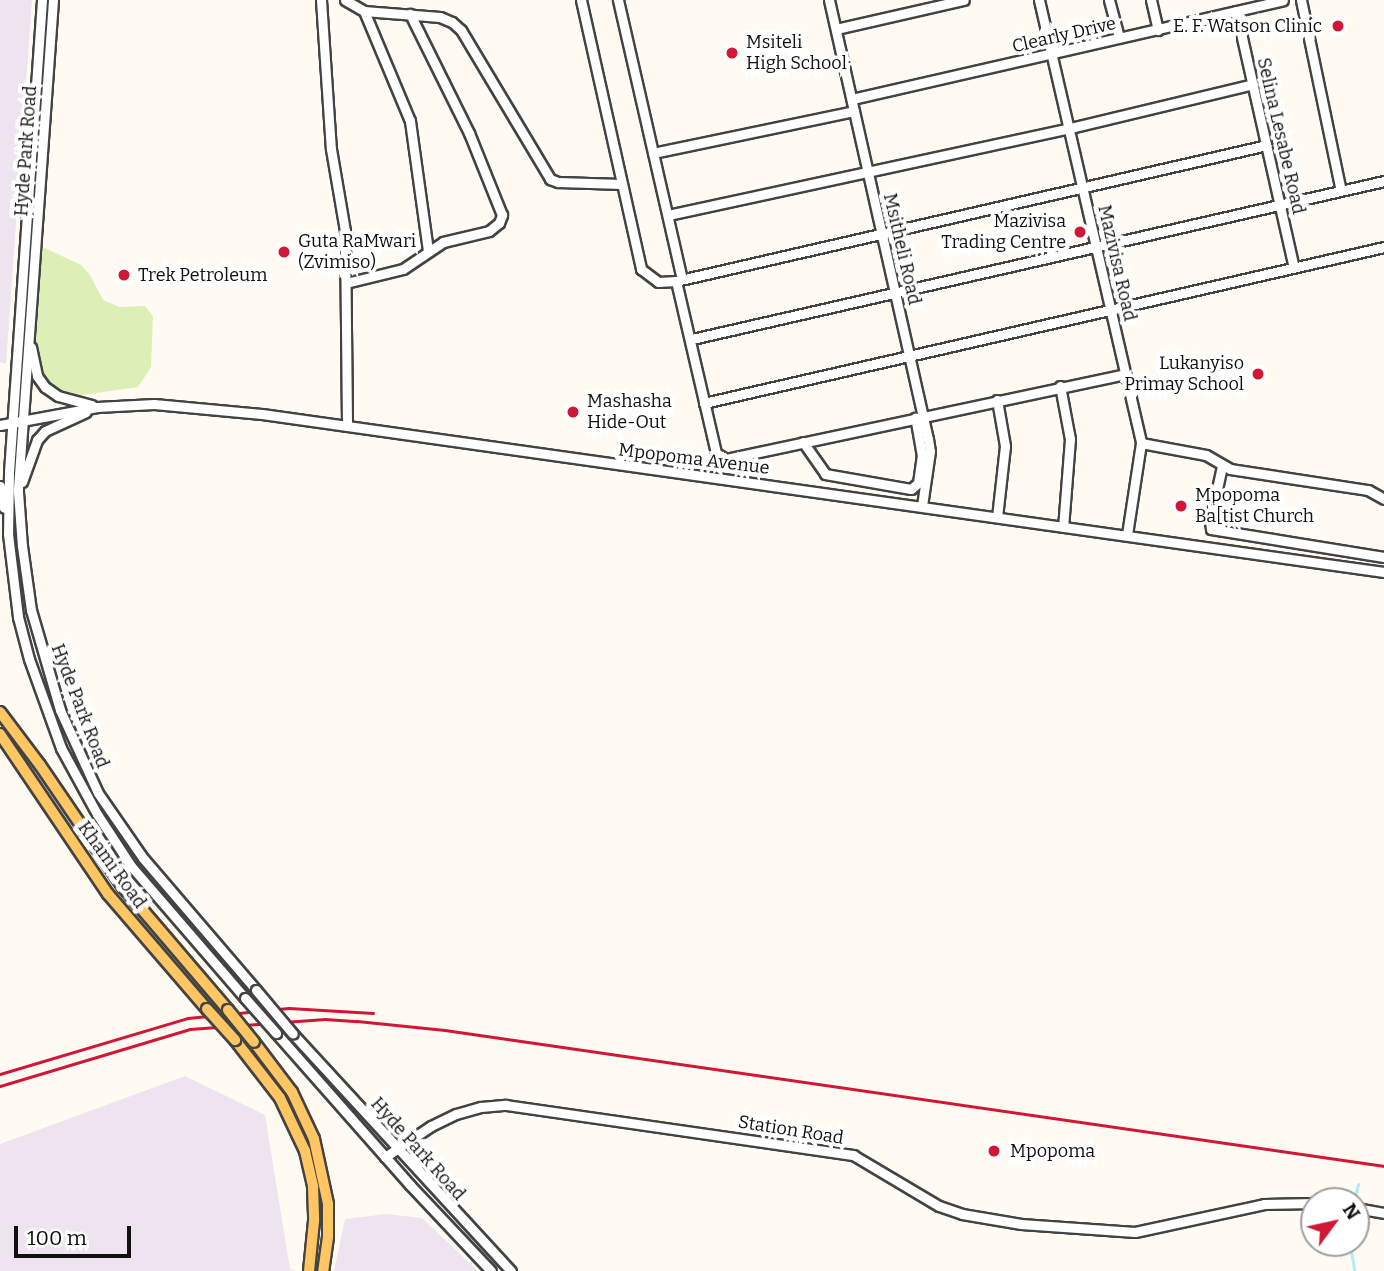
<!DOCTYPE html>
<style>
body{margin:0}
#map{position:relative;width:1384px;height:1271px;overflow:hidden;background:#fffbf3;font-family:Bitter,serif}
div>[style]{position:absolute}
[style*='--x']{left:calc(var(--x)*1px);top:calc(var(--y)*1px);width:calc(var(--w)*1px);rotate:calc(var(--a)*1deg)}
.industrial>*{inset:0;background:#ede4ef}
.green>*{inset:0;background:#dbefb7}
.stream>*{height:2.5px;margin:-1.25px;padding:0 1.25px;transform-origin:1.25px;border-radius:1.25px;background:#b1eafd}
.roads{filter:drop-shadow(2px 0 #434343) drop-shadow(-2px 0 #434343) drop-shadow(0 2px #434343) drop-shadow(0 -2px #434343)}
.minor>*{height:9px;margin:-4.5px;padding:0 4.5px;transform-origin:4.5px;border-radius:4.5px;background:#fff}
.major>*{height:10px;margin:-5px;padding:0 5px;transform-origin:5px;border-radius:5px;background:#ffc663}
.rail>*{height:2.5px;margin:-1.25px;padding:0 1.25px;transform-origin:1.25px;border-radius:1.25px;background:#d11737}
.bridges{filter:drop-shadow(2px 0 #434343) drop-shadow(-2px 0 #434343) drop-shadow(0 2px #434343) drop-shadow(0 -2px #434343)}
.minor-bridge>*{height:9px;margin:-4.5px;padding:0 4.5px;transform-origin:4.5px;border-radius:4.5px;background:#fff}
.major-bridge>*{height:10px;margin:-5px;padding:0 5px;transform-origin:5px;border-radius:5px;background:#ffc663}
.dots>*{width:19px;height:19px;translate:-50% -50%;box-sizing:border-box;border:4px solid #fff;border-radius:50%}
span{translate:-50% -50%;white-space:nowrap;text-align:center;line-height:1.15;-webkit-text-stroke:7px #fff;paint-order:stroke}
.poi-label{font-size:18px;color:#101010}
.right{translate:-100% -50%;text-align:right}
.left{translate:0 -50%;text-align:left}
.street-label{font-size:18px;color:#101010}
.north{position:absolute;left:1300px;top:1187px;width:70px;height:70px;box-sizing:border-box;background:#fff;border:2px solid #9f9f9f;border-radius:50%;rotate:57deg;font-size:19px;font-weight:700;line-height:28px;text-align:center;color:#101010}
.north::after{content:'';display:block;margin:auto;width:24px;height:32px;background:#d11737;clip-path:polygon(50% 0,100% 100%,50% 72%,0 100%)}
.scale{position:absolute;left:14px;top:1226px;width:117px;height:32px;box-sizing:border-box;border:4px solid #101010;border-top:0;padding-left:9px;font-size:21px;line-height:24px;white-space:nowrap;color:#101010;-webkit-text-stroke:5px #fff;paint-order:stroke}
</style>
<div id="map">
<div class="industrial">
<i style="clip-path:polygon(0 0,32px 0,6px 364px,0 362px)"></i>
<i style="clip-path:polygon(185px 1076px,265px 1115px,290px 1269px,296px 1271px,0 1271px,0 1144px)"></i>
<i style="clip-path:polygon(386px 1214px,422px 1218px,478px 1271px,334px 1271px,345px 1219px)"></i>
</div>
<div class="green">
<i style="clip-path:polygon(45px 248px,81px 265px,90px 275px,103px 300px,120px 307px,145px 306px,153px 316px,151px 367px,138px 387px,76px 396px,60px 394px,40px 375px,32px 325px,40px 250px)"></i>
</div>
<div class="stream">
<i style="--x:1354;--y:1200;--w:16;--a:-75"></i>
<i style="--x:1350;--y:1243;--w:28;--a:80"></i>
</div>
<div class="roads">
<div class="minor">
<i style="--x:42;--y:0;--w:474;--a:94"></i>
<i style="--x:9;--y:473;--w:61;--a:90.9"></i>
<i style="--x:8;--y:534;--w:84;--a:83.1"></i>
<i style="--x:18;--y:617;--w:43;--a:75.3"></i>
<i style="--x:29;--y:659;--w:95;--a:70.2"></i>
<i style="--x:61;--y:748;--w:75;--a:61.4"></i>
<i style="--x:97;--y:814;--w:62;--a:56.8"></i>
<i style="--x:131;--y:866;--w:174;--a:49.2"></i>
<i style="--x:53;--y:0;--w:493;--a:94.1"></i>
<i style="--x:18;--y:492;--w:54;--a:85.8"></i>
<i style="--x:22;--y:546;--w:65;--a:82"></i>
<i style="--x:31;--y:610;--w:104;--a:73.8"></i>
<i style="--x:60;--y:710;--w:91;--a:65.4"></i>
<i style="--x:98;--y:793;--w:79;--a:55.3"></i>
<i style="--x:143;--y:858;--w:174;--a:49.4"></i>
<i style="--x:321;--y:0;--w:149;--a:86.2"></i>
<i style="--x:331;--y:149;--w:83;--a:80.3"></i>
<i style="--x:345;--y:231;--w:195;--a:89.4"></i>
<i style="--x:345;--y:0;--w:22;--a:30"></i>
<i style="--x:364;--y:11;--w:76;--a:4.5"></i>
<i style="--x:440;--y:17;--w:13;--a:23"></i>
<i style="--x:452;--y:22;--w:12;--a:42"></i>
<i style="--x:461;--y:30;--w:174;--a:59.1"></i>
<i style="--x:550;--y:179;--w:9;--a:21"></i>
<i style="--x:558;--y:182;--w:64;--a:1.8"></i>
<i style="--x:581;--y:0;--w:276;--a:77.4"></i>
<i style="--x:641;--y:269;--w:21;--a:37"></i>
<i style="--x:658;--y:282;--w:18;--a:-3"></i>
<i style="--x:676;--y:281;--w:606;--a:-12.96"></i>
<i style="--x:618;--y:0;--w:286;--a:77.1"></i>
<i style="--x:829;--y:0;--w:450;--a:77.3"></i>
<i style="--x:928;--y:439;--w:12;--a:81"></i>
<i style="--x:930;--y:451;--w:56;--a:98.3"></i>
<i style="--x:1039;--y:0;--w:455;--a:77"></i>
<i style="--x:1141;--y:443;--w:93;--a:98.7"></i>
<i style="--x:1109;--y:0;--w:39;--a:75"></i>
<i style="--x:1151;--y:0;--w:31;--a:77"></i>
<i style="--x:1301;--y:0;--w:195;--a:78.2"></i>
<i style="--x:364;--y:11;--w:119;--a:67.3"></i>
<i style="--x:410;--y:121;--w:131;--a:82.1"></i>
<i style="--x:1236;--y:11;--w:263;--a:77.3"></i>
<i style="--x:836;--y:29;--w:131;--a:-12.8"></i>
<i style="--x:852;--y:99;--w:442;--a:-12.9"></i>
<i style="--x:653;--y:153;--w:205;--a:-11.8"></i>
<i style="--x:668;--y:215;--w:411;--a:-12.2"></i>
<i style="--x:1070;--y:128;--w:188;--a:-13.5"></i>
<i style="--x:676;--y:281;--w:177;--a:76.9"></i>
<i style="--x:716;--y:453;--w:12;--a:31"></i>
<i style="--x:726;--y:459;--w:408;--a:-12"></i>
<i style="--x:346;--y:283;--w:59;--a:-13.8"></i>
<i style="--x:403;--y:269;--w:48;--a:-34"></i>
<i style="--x:443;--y:242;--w:47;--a:-13.4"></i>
<i style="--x:489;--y:231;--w:13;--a:-39"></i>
<i style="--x:499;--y:223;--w:9;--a:-69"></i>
<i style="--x:502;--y:215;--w:88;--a:-111.9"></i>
<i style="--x:469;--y:133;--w:133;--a:-116.4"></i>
<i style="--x:692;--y:339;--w:710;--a:-12.86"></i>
<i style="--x:31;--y:347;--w:30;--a:78"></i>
<i style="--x:37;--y:376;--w:14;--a:54"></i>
<i style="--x:45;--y:387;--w:16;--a:35"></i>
<i style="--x:58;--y:396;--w:35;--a:15"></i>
<i style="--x:1060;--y:386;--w:54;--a:79.3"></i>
<i style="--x:1070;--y:439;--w:88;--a:94.5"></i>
<i style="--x:997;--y:400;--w:47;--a:80.1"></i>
<i style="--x:1005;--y:446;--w:71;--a:96.4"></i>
<i style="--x:704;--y:403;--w:698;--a:-12.92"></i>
<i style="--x:0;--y:425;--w:99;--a:-10.5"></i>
<i style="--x:97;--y:407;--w:57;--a:-3"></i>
<i style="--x:154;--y:404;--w:108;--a:5.3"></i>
<i style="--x:262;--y:414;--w:1133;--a:8.02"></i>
<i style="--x:803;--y:442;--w:39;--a:55"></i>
<i style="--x:825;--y:474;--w:87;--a:9.9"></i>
<i style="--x:911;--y:489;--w:9;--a:-41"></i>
<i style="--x:918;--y:483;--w:27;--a:-82"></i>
<i style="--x:922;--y:456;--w:39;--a:-100"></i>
<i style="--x:1141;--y:443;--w:66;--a:10.5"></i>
<i style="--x:1206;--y:455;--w:28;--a:30"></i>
<i style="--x:1230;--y:469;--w:140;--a:8.7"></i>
<i style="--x:1368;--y:490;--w:18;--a:29"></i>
<i style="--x:1222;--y:466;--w:56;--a:102.3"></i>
<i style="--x:1210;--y:521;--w:8;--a:83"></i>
<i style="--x:1211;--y:529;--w:175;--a:9.2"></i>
<i style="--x:22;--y:482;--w:45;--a:-70.3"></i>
<i style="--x:37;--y:440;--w:12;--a:-48"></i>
<i style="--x:45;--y:431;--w:45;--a:-24.9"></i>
<i style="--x:0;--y:486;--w:22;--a:80"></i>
<i style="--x:276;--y:1033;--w:203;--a:48.6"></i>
<i style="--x:410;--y:1185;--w:118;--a:46.7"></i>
<i style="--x:293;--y:1034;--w:322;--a:47.4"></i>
<i style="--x:385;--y:1157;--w:55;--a:-34"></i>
<i style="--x:431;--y:1126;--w:28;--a:-26"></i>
<i style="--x:456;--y:1114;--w:26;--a:-16"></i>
<i style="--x:481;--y:1107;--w:25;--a:-5"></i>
<i style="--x:506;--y:1105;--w:351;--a:8.2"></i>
<i style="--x:853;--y:1155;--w:100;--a:30.7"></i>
<i style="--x:939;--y:1206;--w:24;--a:19"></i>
<i style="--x:962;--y:1214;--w:60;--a:9.6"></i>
<i style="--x:1021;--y:1224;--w:114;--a:4"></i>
<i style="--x:1135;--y:1232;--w:132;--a:-12.2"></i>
<i style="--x:1264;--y:1204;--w:50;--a:-1.1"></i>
<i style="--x:1356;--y:1208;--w:28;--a:10"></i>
</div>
<div class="major">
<i style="--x:0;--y:712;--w:66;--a:53"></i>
<i style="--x:40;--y:765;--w:148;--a:55.8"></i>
<i style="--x:123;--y:887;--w:162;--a:49.5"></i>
<i style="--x:0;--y:734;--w:193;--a:56"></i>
<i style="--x:108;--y:894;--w:152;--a:49.3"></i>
<i style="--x:235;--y:1040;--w:73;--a:52.2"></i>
<i style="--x:280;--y:1098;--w:59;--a:64.7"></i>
<i style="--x:305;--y:1151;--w:37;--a:77"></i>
<i style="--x:313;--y:1187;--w:34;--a:88"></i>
<i style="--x:314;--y:1221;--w:50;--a:95.7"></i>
<i style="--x:254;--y:1042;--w:63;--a:52.8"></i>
<i style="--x:292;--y:1092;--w:52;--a:64.9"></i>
<i style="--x:314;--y:1139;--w:66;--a:77.8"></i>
<i style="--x:328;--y:1204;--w:33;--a:90"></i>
<i style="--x:328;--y:1237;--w:34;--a:98"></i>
</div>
</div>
<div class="rail">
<i style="--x:0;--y:1074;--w:196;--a:-16.6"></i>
<i style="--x:188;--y:1018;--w:101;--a:-5.7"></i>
<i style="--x:289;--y:1008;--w:84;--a:3.4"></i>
<i style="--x:0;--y:1086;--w:198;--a:-16.7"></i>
<i style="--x:190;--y:1029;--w:135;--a:-4.2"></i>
<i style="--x:325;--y:1019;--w:32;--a:4"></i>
<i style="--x:357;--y:1021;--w:88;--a:5.8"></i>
<i style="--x:445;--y:1030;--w:949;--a:8.24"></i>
</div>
<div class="bridges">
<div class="minor-bridge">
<i style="--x:256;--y:990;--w:57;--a:49.9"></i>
<i style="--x:245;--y:998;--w:47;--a:48.5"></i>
</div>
<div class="major-bridge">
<i style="--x:207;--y:1009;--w:42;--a:47.9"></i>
<i style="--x:228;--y:1010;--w:41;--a:50.9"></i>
</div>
</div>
<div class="dots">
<i style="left:1338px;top:26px;background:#d11737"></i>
<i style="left:732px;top:53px;background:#d11737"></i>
<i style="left:1080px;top:232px;background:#d11737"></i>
<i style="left:284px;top:252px;background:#d11737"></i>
<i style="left:124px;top:275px;background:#d11737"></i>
<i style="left:1258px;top:374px;background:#d11737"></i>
<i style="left:573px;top:412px;background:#d11737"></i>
<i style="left:1181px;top:506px;background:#d11737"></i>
<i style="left:994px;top:1151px;background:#d11737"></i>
</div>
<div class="poi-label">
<span class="right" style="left:1322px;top:26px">E. F. Watson Clinic</span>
<span class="left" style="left:746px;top:53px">Msiteli<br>High School</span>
<span class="right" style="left:1066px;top:232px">Mazivisa<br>Trading Centre</span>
<span class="left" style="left:298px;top:252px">Guta RaMwari<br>(Zvimiso)</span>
<span class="left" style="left:138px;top:275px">Trek Petroleum</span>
<span class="right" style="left:1244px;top:374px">Lukanyiso<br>Primay School</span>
<span class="left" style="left:587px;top:412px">Mashasha<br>Hide-Out</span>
<span class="left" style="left:1195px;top:506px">Mpopoma<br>Ba[tist Church</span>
<span class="left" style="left:1010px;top:1151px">Mpopoma</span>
</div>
<div class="street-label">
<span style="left:1064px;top:35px;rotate:-13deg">Clearly Drive</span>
<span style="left:1281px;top:136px;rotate:77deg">Selina Lesabe Road</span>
<span style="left:26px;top:151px;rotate:-86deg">Hyde Park Road</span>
<span style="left:902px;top:249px;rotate:77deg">Msitheli Road</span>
<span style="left:1117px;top:263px;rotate:77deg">Mazivisa Road</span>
<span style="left:694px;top:459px;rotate:7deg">Mpopoma Avenue</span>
<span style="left:80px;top:706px;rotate:69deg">Hyde Park Road</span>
<span style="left:112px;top:865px;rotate:54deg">Khami Road</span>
<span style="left:791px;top:1130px;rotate:9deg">Station Road</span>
<span style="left:418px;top:1149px;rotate:48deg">Hyde Park Road</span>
</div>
<div class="north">N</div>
<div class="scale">100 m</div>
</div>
